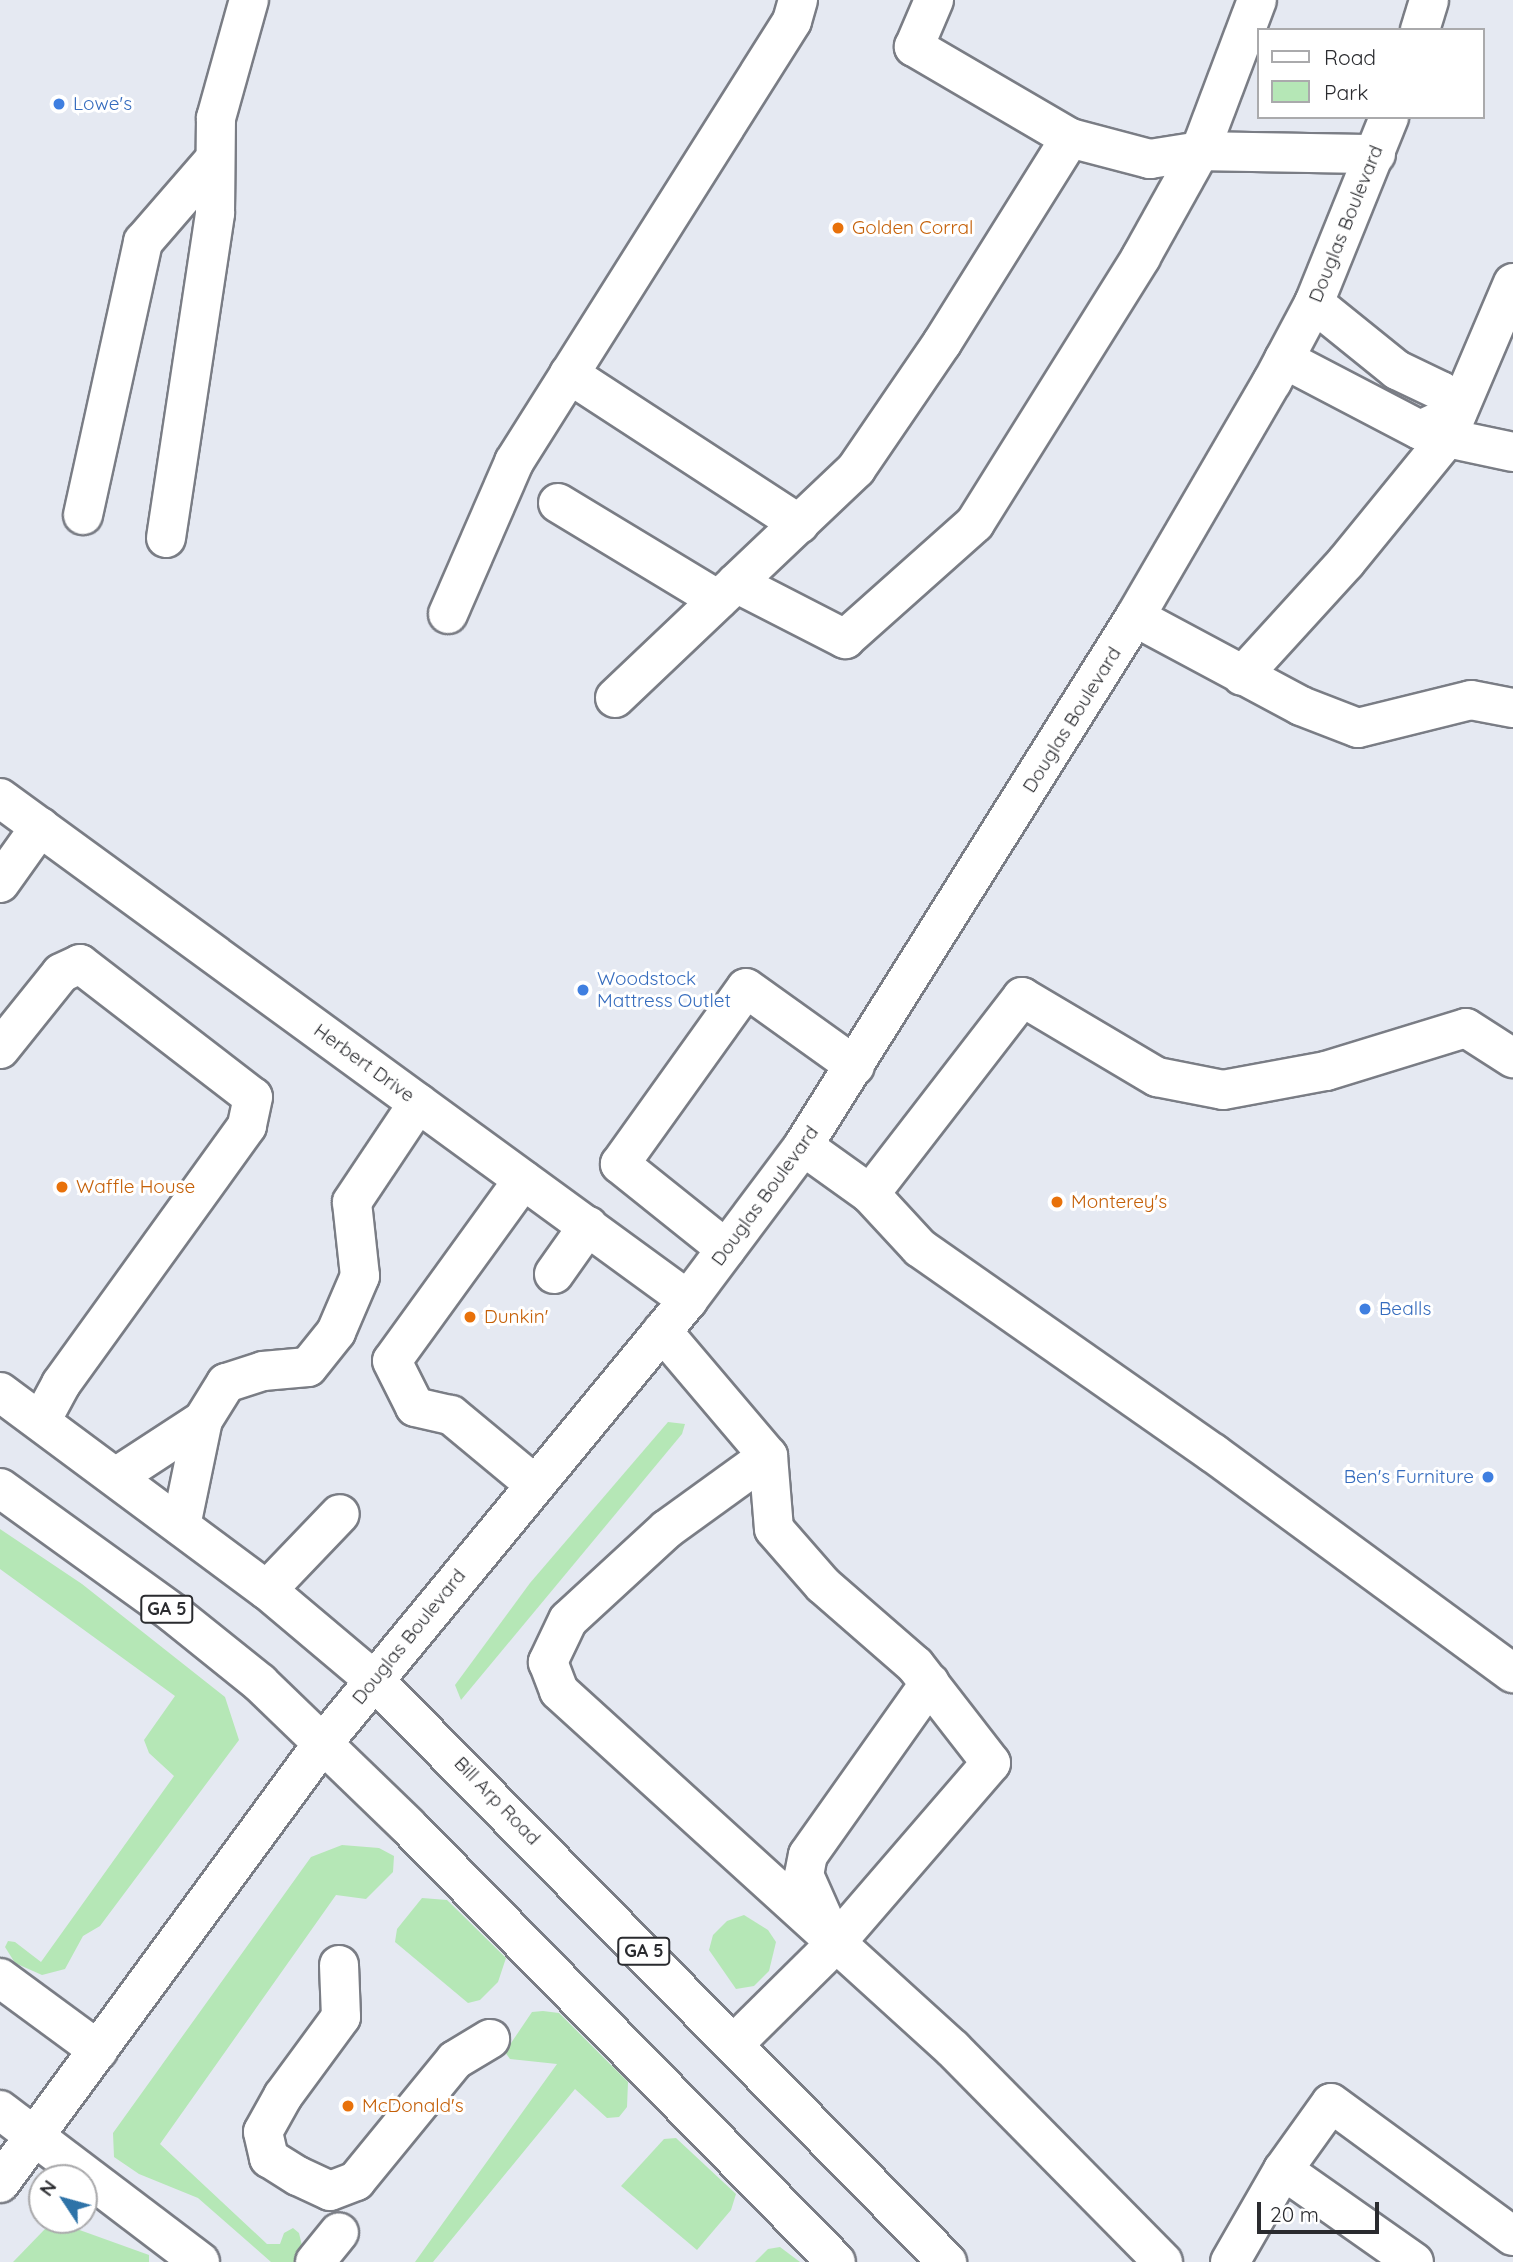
<!DOCTYPE html>
<style>
body{margin:0}
#map{position:relative;width:1513px;height:2262px;overflow:hidden;background:#e5e9f2;font-family:Quicksand,sans-serif}
div>[style]{position:absolute}
[style*='--x']{left:calc(var(--x)*1px);top:calc(var(--y)*1px);width:calc(var(--w)*1px);rotate:calc(var(--a)*1deg)}
.green>*{inset:0;background:#b5e7b6}
.roads{filter:drop-shadow(2px 0 #7a7d85) drop-shadow(-2px 0 #7a7d85) drop-shadow(0 2px #7a7d85) drop-shadow(0 -2px #7a7d85)}
.minor>*{height:38px;margin:-19px;padding:0 19px;transform-origin:19px;border-radius:19px;background:#fff}
.major>*{height:38px;margin:-19px;padding:0 19px;transform-origin:19px;border-radius:19px;background:#fff}
.dots>*{width:19px;height:19px;translate:-50% -50%;box-sizing:border-box;border:4px solid #fff;border-radius:50%}
span{translate:-50% -50%;white-space:nowrap;text-align:center;line-height:1.15;-webkit-text-stroke:6px #fff;paint-order:stroke}
.shield-label span{padding:2px 5px;background:#fff;border:2px solid;border-radius:5px;-webkit-text-stroke-width:0}
.shield-label{font-size:18px;color:#2a2b2f;font-weight:700}
.shop-label{font-size:19px;color:#366cbe}
.left{translate:0 -50%;text-align:left}
.right{translate:-100% -50%;text-align:right}
.street-label{font-size:19px;color:#2a2b2f}
.food-label{font-size:19px;color:#c56008}
.legend{position:absolute;left:1257px;top:28px;width:228px;height:91px;box-sizing:border-box;background:#fff;border:2px solid #aaaaac;margin:0;padding:9px 12px;list-style:none;font-size:21px;color:#2a2b2f}
.legend li{display:flex;align-items:center;gap:14px;height:35px}
.legend b{width:35px;border:2px solid #aaaaac}
.north{position:absolute;left:28px;top:2164px;width:70px;height:70px;box-sizing:border-box;background:#fff;border:2px solid #aaaaac;border-radius:50%;rotate:306deg;font-size:19px;font-weight:700;line-height:28px;text-align:center;color:#2a2b2f}
.north::after{content:'';display:block;margin:auto;width:24px;height:32px;background:#2e73a8;clip-path:polygon(50% 0,100% 100%,50% 72%,0 100%)}
.scale{position:absolute;left:1257px;top:2202px;width:122px;height:32px;box-sizing:border-box;border:4px solid #2a2b2f;border-top:0;padding-left:9px;font-size:21px;line-height:24px;white-space:nowrap;color:#2a2b2f;-webkit-text-stroke:5px #fff;paint-order:stroke}
</style>
<div id="map">
<div class="green">
<i style="clip-path:polygon(668px 1422px,685px 1424px,682px 1434px,461px 1700px,455px 1685px,530px 1583px)"></i>
<i style="clip-path:polygon(0 1529px,82px 1584px,225px 1697px,239px 1740px,100px 1926px,83px 1936px,65px 1969px,42px 1975px,15px 1963px,5px 1947px,8px 1941px,15px 1942px,41px 1962px,174px 1776px,149px 1753px,144px 1740px,175px 1696px,0 1569px)"></i>
<i style="clip-path:polygon(342px 1845px,379px 1848px,394px 1856px,393px 1872px,366px 1899px,336px 1895px,160px 2144px,267px 2244px,280px 2244px,284px 2233px,293px 2228px,299px 2233px,303px 2250px,295px 2262px,271px 2262px,198px 2198px,139px 2174px,114px 2157px,113px 2133px,311px 1857px)"></i>
<i style="clip-path:polygon(422px 1898px,447px 1900px,506px 1958px,498px 1982px,480px 2000px,468px 2003px,395px 1942px,397px 1929px)"></i>
<i style="clip-path:polygon(744px 1915px,768px 1930px,776px 1942px,769px 1971px,754px 1986px,736px 1989px,709px 1950px,713px 1935px,727px 1921px)"></i>
<i style="clip-path:polygon(543px 2011px,559px 2013px,628px 2082px,627px 2107px,619px 2117px,607px 2118px,575px 2089px,433px 2262px,415px 2262px,557px 2064px,510px 2059px,505px 2052px,532px 2012px)"></i>
<i style="clip-path:polygon(676px 2138px,736px 2194px,731px 2210px,697px 2250px,621px 2186px,664px 2139px)"></i>
<i style="clip-path:polygon(74px 2228px,149px 2255px,149px 2262px,13px 2262px,45px 2229px)"></i>
<i style="clip-path:polygon(780px 2247px,800px 2262px,755px 2262px,768px 2249px)"></i>
</div>
<div class="roads">
<div class="minor">
<i style="--x:1070;--y:138;--w:83;--a:14.7"></i>
<i style="--x:1150;--y:159;--w:51;--a:-9.1"></i>
<i style="--x:1200;--y:151;--w:161;--a:-69.3"></i>
<i style="--x:1314;--y:303;--w:107;--a:38.9"></i>
<i style="--x:1397;--y:370;--w:49;--a:25.5"></i>
<i style="--x:1441;--y:391;--w:27;--a:54"></i>
<i style="--x:1284;--y:359;--w:153;--a:27.6"></i>
<i style="--x:1420;--y:430;--w:41;--a:-24.7"></i>
<i style="--x:569;--y:374;--w:275;--a:33.1"></i>
<i style="--x:1449;--y:433;--w:163;--a:-66.9"></i>
<i style="--x:558;--y:503;--w:187;--a:31.2"></i>
<i style="--x:83;--y:515;--w:280;--a:-77.6"></i>
<i style="--x:143;--y:242;--w:110;--a:-49.1"></i>
<i style="--x:166;--y:538;--w:329;--a:-81.4"></i>
<i style="--x:215;--y:213;--w:95;--a:-89.4"></i>
<i style="--x:216;--y:118;--w:123;--a:-74.4"></i>
<i style="--x:736;--y:583;--w:166;--a:-43.5"></i>
<i style="--x:856;--y:469;--w:153;--a:-55.7"></i>
<i style="--x:942;--y:343;--w:242;--a:-58"></i>
<i style="--x:1070;--y:138;--w:181;--a:-149.7"></i>
<i style="--x:914;--y:47;--w:51;--a:-66.9"></i>
<i style="--x:448;--y:614;--w:166;--a:-66.5"></i>
<i style="--x:514;--y:462;--w:521;--a:-57.77"></i>
<i style="--x:792;--y:21;--w:22;--a:-74"></i>
<i style="--x:1135;--y:617;--w:188;--a:28.2"></i>
<i style="--x:1301;--y:706;--w:61;--a:21.1"></i>
<i style="--x:1358;--y:728;--w:116;--a:-13.9"></i>
<i style="--x:1471;--y:700;--w:43;--a:10.8"></i>
<i style="--x:1242;--y:676;--w:154;--a:-47.6"></i>
<i style="--x:1346;--y:562;--w:160;--a:-50.8"></i>
<i style="--x:1447;--y:438;--w:67;--a:12"></i>
<i style="--x:615;--y:698;--w:167;--a:-43.5"></i>
<i style="--x:736;--y:583;--w:123;--a:27.2"></i>
<i style="--x:845;--y:639;--w:174;--a:-41.7"></i>
<i style="--x:975;--y:523;--w:314;--a:-58"></i>
<i style="--x:1141;--y:257;--w:121;--a:-60.9"></i>
<i style="--x:1200;--y:151;--w:176;--a:1"></i>
<i style="--x:0;--y:798;--w:852;--a:36.12"></i>
<i style="--x:0;--y:883;--w:69;--a:-54.5"></i>
<i style="--x:0;--y:1049;--w:97;--a:-51.2"></i>
<i style="--x:61;--y:973;--w:21;--a:-25"></i>
<i style="--x:80;--y:964;--w:218;--a:37.6"></i>
<i style="--x:253;--y:1097;--w:30;--a:102"></i>
<i style="--x:247;--y:1126;--w:318;--a:125.8"></i>
<i style="--x:61;--y:1384;--w:42;--a:118.4"></i>
<i style="--x:803;--y:1146;--w:82;--a:35.6"></i>
<i style="--x:870;--y:1194;--w:74;--a:47.2"></i>
<i style="--x:920;--y:1248;--w:358;--a:35"></i>
<i style="--x:1213;--y:1453;--w:372;--a:36.3"></i>
<i style="--x:523;--y:1180;--w:223;--a:125.9"></i>
<i style="--x:392;--y:1361;--w:51;--a:63.4"></i>
<i style="--x:415;--y:1407;--w:37;--a:13"></i>
<i style="--x:451;--y:1415;--w:108;--a:39.7"></i>
<i style="--x:870;--y:1194;--w:249;--a:-52.3"></i>
<i style="--x:1022;--y:997;--w:157;--a:30.7"></i>
<i style="--x:1157;--y:1077;--w:67;--a:11.1"></i>
<i style="--x:1223;--y:1090;--w:105;--a:-10.5"></i>
<i style="--x:1326;--y:1071;--w:146;--a:-17.1"></i>
<i style="--x:1466;--y:1028;--w:56;--a:32.6"></i>
<i style="--x:726;--y:1249;--w:136;--a:-141.3"></i>
<i style="--x:620;--y:1164;--w:216;--a:-54.4"></i>
<i style="--x:746;--y:988;--w:134;--a:35.6"></i>
<i style="--x:554;--y:1274;--w:59;--a:-54.7"></i>
<i style="--x:662;--y:1331;--w:164;--a:49.7"></i>
<i style="--x:768;--y:1456;--w:73;--a:85.3"></i>
<i style="--x:774;--y:1529;--w:74;--a:48.8"></i>
<i style="--x:823;--y:1585;--w:122;--a:41"></i>
<i style="--x:915;--y:1665;--w:124;--a:52.2"></i>
<i style="--x:991;--y:1763;--w:239;--a:130.8"></i>
<i style="--x:835;--y:1944;--w:142;--a:135.3"></i>
<i style="--x:768;--y:1456;--w:125;--a:144.1"></i>
<i style="--x:667;--y:1529;--w:134;--a:137.4"></i>
<i style="--x:568;--y:1620;--w:47;--a:115.5"></i>
<i style="--x:548;--y:1662;--w:31;--a:69"></i>
<i style="--x:559;--y:1691;--w:532;--a:42.26"></i>
<i style="--x:953;--y:2049;--w:299;--a:45.4"></i>
<i style="--x:116;--y:1477;--w:104;--a:-33.2"></i>
<i style="--x:181;--y:1526;--w:108;--a:-78.3"></i>
<i style="--x:203;--y:1420;--w:44;--a:-58.1"></i>
<i style="--x:226;--y:1383;--w:39;--a:-18"></i>
<i style="--x:263;--y:1371;--w:45;--a:-5.1"></i>
<i style="--x:308;--y:1367;--w:45;--a:-51.3"></i>
<i style="--x:336;--y:1332;--w:61;--a:-66.8"></i>
<i style="--x:360;--y:1276;--w:74;--a:-96.2"></i>
<i style="--x:352;--y:1202;--w:119;--a:-56.3"></i>
<i style="--x:267;--y:1590;--w:105;--a:-46.2"></i>
<i style="--x:828;--y:1929;--w:59;--a:-114"></i>
<i style="--x:804;--y:1875;--w:20;--a:-79"></i>
<i style="--x:808;--y:1855;--w:211;--a:-54.7"></i>
<i style="--x:339;--y:1965;--w:52;--a:87.8"></i>
<i style="--x:341;--y:2017;--w:98;--a:126.3"></i>
<i style="--x:283;--y:2096;--w:41;--a:119.1"></i>
<i style="--x:263;--y:2132;--w:27;--a:77"></i>
<i style="--x:269;--y:2158;--w:34;--a:32"></i>
<i style="--x:298;--y:2176;--w:35;--a:25"></i>
<i style="--x:330;--y:2191;--w:28;--a:-21"></i>
<i style="--x:356;--y:2181;--w:156;--a:-50.7"></i>
<i style="--x:455;--y:2060;--w:41;--a:-31"></i>
<i style="--x:0;--y:1978;--w:122;--a:36.3"></i>
<i style="--x:0;--y:2110;--w:251;--a:37.2"></i>
<i style="--x:1283;--y:2170;--w:160;--a:35.1"></i>
<i style="--x:315;--y:2262;--w:38;--a:-51"></i>
<i style="--x:1230;--y:2262;--w:106;--a:-60.1"></i>
<i style="--x:1283;--y:2170;--w:82;--a:-54.4"></i>
<i style="--x:1331;--y:2103;--w:225;--a:36.2"></i>
</div>
<div class="major">
<i style="--x:1420;--y:30;--w:31;--a:-73"></i>
<i style="--x:0;--y:1392;--w:332;--a:36.6"></i>
<i style="--x:267;--y:1590;--w:140;--a:40.1"></i>
<i style="--x:374;--y:1680;--w:817;--a:45.45"></i>
<i style="--x:0;--y:1488;--w:213;--a:35.8"></i>
<i style="--x:173;--y:1613;--w:112;--a:38.8"></i>
<i style="--x:260;--y:1683;--w:204;--a:44"></i>
<i style="--x:407;--y:1825;--w:612;--a:45.53"></i>
<i style="--x:0;--y:2183;--w:546;--a:-53.72"></i>
<i style="--x:323;--y:1743;--w:574;--a:-50.51"></i>
<i style="--x:688;--y:1300;--w:192;--a:-53.2"></i>
<i style="--x:803;--y:1146;--w:625;--a:-57.89"></i>
<i style="--x:1135;--y:617;--w:272;--a:-59.8"></i>
<i style="--x:1272;--y:382;--w:89;--a:-62"></i>
<i style="--x:1314;--y:303;--w:201;--a:-68"></i>
</div>
</div>
<div class="dots">
<i style="left:59px;top:104px;background:#3f7fe0"></i>
<i style="left:838px;top:228px;background:#e8710a"></i>
<i style="left:583px;top:990px;background:#3f7fe0"></i>
<i style="left:62px;top:1187px;background:#e8710a"></i>
<i style="left:1057px;top:1202px;background:#e8710a"></i>
<i style="left:1365px;top:1309px;background:#3f7fe0"></i>
<i style="left:470px;top:1317px;background:#e8710a"></i>
<i style="left:1488px;top:1477px;background:#3f7fe0"></i>
<i style="left:348px;top:2106px;background:#e8710a"></i>
</div>
<div class="shield-label">
<span style="left:167px;top:1609px">GA 5</span>
<span style="left:644px;top:1951px">GA 5</span>
</div>
<div class="shop-label">
<span class="left" style="left:73px;top:104px">Lowe's</span>
<span class="left" style="left:597px;top:990px">Woodstock<br>Mattress Outlet</span>
<span class="left" style="left:1379px;top:1309px">Bealls</span>
<span class="right" style="left:1474px;top:1477px">Ben's Furniture</span>
</div>
<div class="street-label">
<span style="left:1346px;top:224px;rotate:-68deg">Douglas Boulevard</span>
<span style="left:1072px;top:720px;rotate:-58deg">Douglas Boulevard</span>
<span style="left:364px;top:1063px;rotate:36deg">Herbert Drive</span>
<span style="left:765px;top:1196px;rotate:-54deg">Douglas Boulevard</span>
<span style="left:409px;top:1637px;rotate:-51deg">Douglas Boulevard</span>
<span style="left:497px;top:1801px;rotate:46deg">Bill Arp Road</span>
</div>
<div class="food-label">
<span class="left" style="left:852px;top:228px">Golden Corral</span>
<span class="left" style="left:76px;top:1187px">Waffle House</span>
<span class="left" style="left:1071px;top:1202px">Monterey's</span>
<span class="left" style="left:484px;top:1317px">Dunkin'</span>
<span class="left" style="left:362px;top:2106px">McDonald's</span>
</div>
<ul class="legend">
<li><b style="height:9px;background:#fff"></b>Road</li>
<li><b style="height:19px;background:#b5e7b6"></b>Park</li>
</ul>
<div class="north">N</div>
<div class="scale">20 m</div>
</div>
